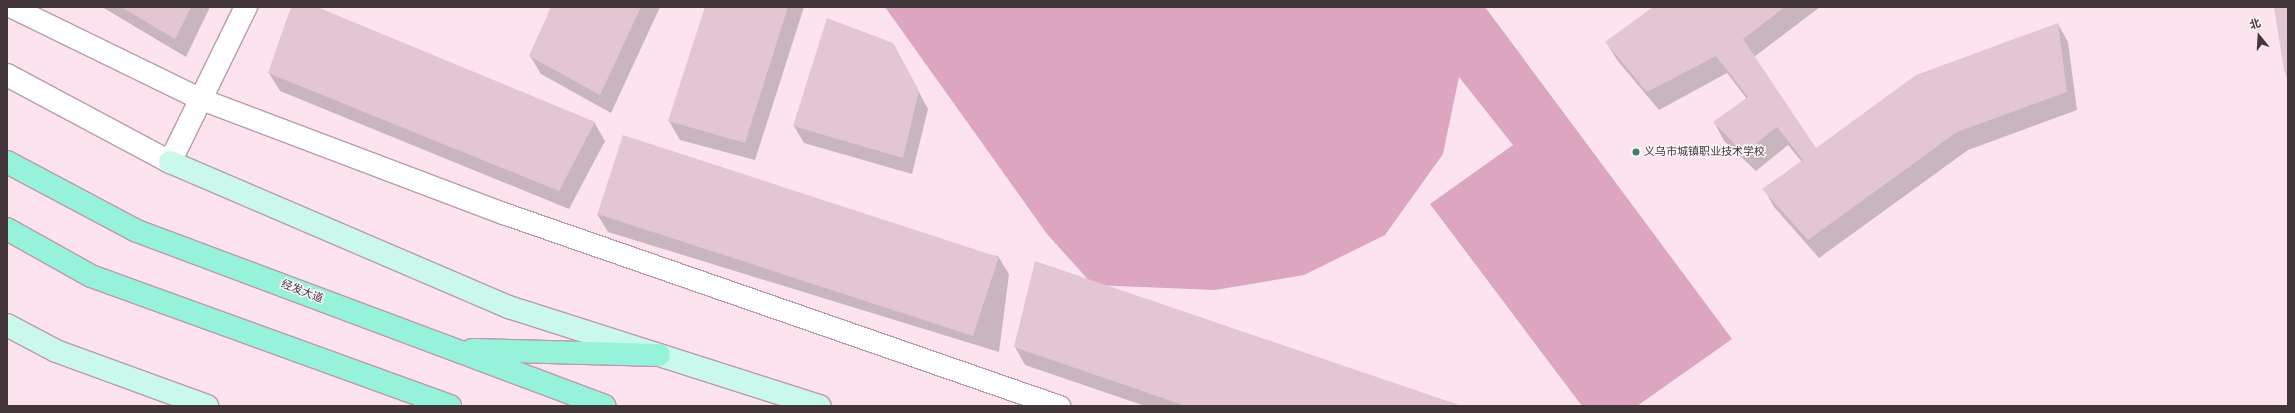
<!DOCTYPE html>
<meta charset="utf-8">
<style>
body{margin:0}
#map{position:relative;width:2295px;height:413px;overflow:hidden;background:#fce3ee;font-family:"Sofia Sans Condensed","Noto Sans SC",sans-serif}
div>[style]{position:absolute}
[style*='--x']{left:calc(var(--x)*1px);top:calc(var(--y)*1px);width:calc(var(--w)*1px);rotate:calc(var(--a)*1deg)}
.green>*{inset:0;background:#dca6bf}
.shadow>*{inset:0;background:#0003}
.building>*{inset:0;background:#e4c5d2;transform-origin:0 0}
.roads{filter:drop-shadow(1px 0 #b99ca9) drop-shadow(-1px 0 #b99ca9) drop-shadow(0 1px #b99ca9) drop-shadow(0 -1px #b99ca9)}
.lane>*{height:21px;margin:-10.5px;padding:0 10.5px;transform-origin:10.5px;border-radius:10.5px;background:#fff}
.street>*{height:22px;margin:-11px;padding:0 11px;transform-origin:11px;border-radius:11px;background:#fff}
.secondary>*{height:22px;margin:-11px;padding:0 11px;transform-origin:11px;border-radius:11px;background:#caf9ec}
.primary>*{height:22px;margin:-11px;padding:0 11px;transform-origin:11px;border-radius:11px;background:#96f3d9}
.dots>*{width:11px;height:11px;translate:-50% -50%;box-sizing:border-box;border:2px solid #fdf6f9;border-radius:50%}
span{translate:-50% -50%;white-space:nowrap;text-align:center;line-height:1.15;-webkit-text-stroke:3px #fdf6f9;paint-order:stroke}
.poi-label{font-size:11px;color:#42363b}
.left{translate:0 -50%;text-align:left}
.street-label{font-size:11px;color:#42363b}
.frame{position:absolute;inset:0;border:8px solid #42363b;pointer-events:none}
.north{position:absolute;left:2239px;top:16px;width:40px;height:40px;-webkit-text-stroke:3px #fdf6f9;paint-order:stroke;rotate:342deg;font-size:11px;font-weight:700;line-height:16px;text-align:center;color:#42363b}
.north::after{content:'';display:block;margin:auto;width:14px;height:18px;background:#42363b;clip-path:polygon(50% 0,100% 100%,50% 72%,0 100%)}
</style>
<div id="map">
<div class="green">
<i style="clip-path:polygon(885px 7px,1485px 7px,1732px 339px,1637px 406px,1582px 406px,1430px 204px,1513px 145px,1459px 77px,1443px 154px,1385px 235px,1304px 275px,1215px 290px,1093px 285px,1047px 234px)"></i>
</div>
<div class="shadow">
<i style="clip-path:polygon(102px 7px,210px 7px,186px 57px)"></i>
<i style="clip-path:polygon(292px 7px,314px 7px,594px 122px,605px 141px,569px 209px,280px 91px,269px 73px)"></i>
<i style="clip-path:polygon(552px 7px,660px 7px,611px 113px,541px 74px,530px 56px)"></i>
<i style="clip-path:polygon(706px 7px,804px 7px,755px 160px,680px 140px,669px 121px)"></i>
<i style="clip-path:polygon(1654px 7px,1820px 7px,1754px 57px,1816px 150px,2058px 24px,2068px 42px,2077px 110px,1968px 150px,1819px 258px,1774px 207px,1764px 189px,1802px 162px,1788px 145px,1756px 171px,1724px 141px,1714px 122px,1747px 99px,1727px 73px,1659px 110px,1617px 60px,1606px 42px)"></i>
<i style="clip-path:polygon(893px 43px,928px 109px,912px 174px,804px 143px,794px 126px)"></i>
<i style="clip-path:polygon(597px 214px,998px 256px,1009px 274px,999px 352px,608px 232px)"></i>
<i style="clip-path:polygon(1015px 347px,1460px 406px,1145px 406px,1025px 365px)"></i>
</div>
<div class="building">
<i style="clip-path:polygon(121px 7px,191px 7px,175px 39px)"></i>
<i style="clip-path:polygon(291px 7px,317px 7px,595px 122px,559px 191px,268px 73px)"></i>
<i style="clip-path:polygon(551px 7px,641px 7px,600px 95px,529px 56px)"></i>
<i style="clip-path:polygon(705px 7px,788px 7px,745px 143px,668px 121px)"></i>
<i style="clip-path:polygon(1653px 7px,1785px 7px,1743px 39px,1816px 148px,1916px 75px,2058px 23px,2067px 92px,1957px 132px,1808px 240px,1762px 189px,1803px 160px,1777px 127px,1744px 153px,1713px 122px,1748px 97px,1716px 56px,1647px 92px,1605px 42px)"></i>
<i style="clip-path:polygon(2274px 7px,2288px 7px,2288px 82px,2284px 70px)"></i>
<i style="clip-path:polygon(827px 18px,893px 43px,919px 91px,903px 158px,793px 126px)"></i>
<i style="left:623px;top:135px;width:395px;height:83px;rotate:18deg"></i>
<i style="clip-path:polygon(1035px 261px,1462px 406px,1186px 406px,1014px 347px)"></i>
</div>
<div class="roads">
<div class="lane">
<i style="--x:12;--y:7;--w:210;--a:26"></i>
<i style="--x:201;--y:99;--w:323;--a:20.7"></i>
<i style="--x:503;--y:213;--w:589;--a:19.14"></i>
</div>
<div class="street">
<i style="--x:7;--y:75;--w:185;--a:28.1"></i>
<i style="--x:170;--y:162;--w:173;--a:-63.9"></i>
</div>
<div class="secondary">
<i style="--x:170;--y:162;--w:369;--a:23.2"></i>
<i style="--x:509;--y:307;--w:326;--a:17.7"></i>
<i style="--x:7;--y:325;--w:55;--a:28"></i>
<i style="--x:56;--y:351;--w:161;--a:20"></i>
</div>
<div class="primary">
<i style="--x:7;--y:162;--w:147;--a:28"></i>
<i style="--x:137;--y:231;--w:499;--a:20.5"></i>
<i style="--x:7;--y:229;--w:96;--a:29.2"></i>
<i style="--x:91;--y:276;--w:382;--a:19.9"></i>
<i style="--x:472;--y:350;--w:187;--a:1.5"></i>
</div>
</div>
<div class="dots">
<i style="left:1636px;top:152px;background:#3f7d6a"></i>
</div>
<div class="poi-label">
<span class="left" style="left:1644px;top:152px">义乌市城镇职业技术学校</span>
</div>
<div class="street-label">
<span style="left:302px;top:292px;rotate:21deg">经发大道</span>
</div>
<div class="frame"></div>
<div class="north">北</div>
</div>
